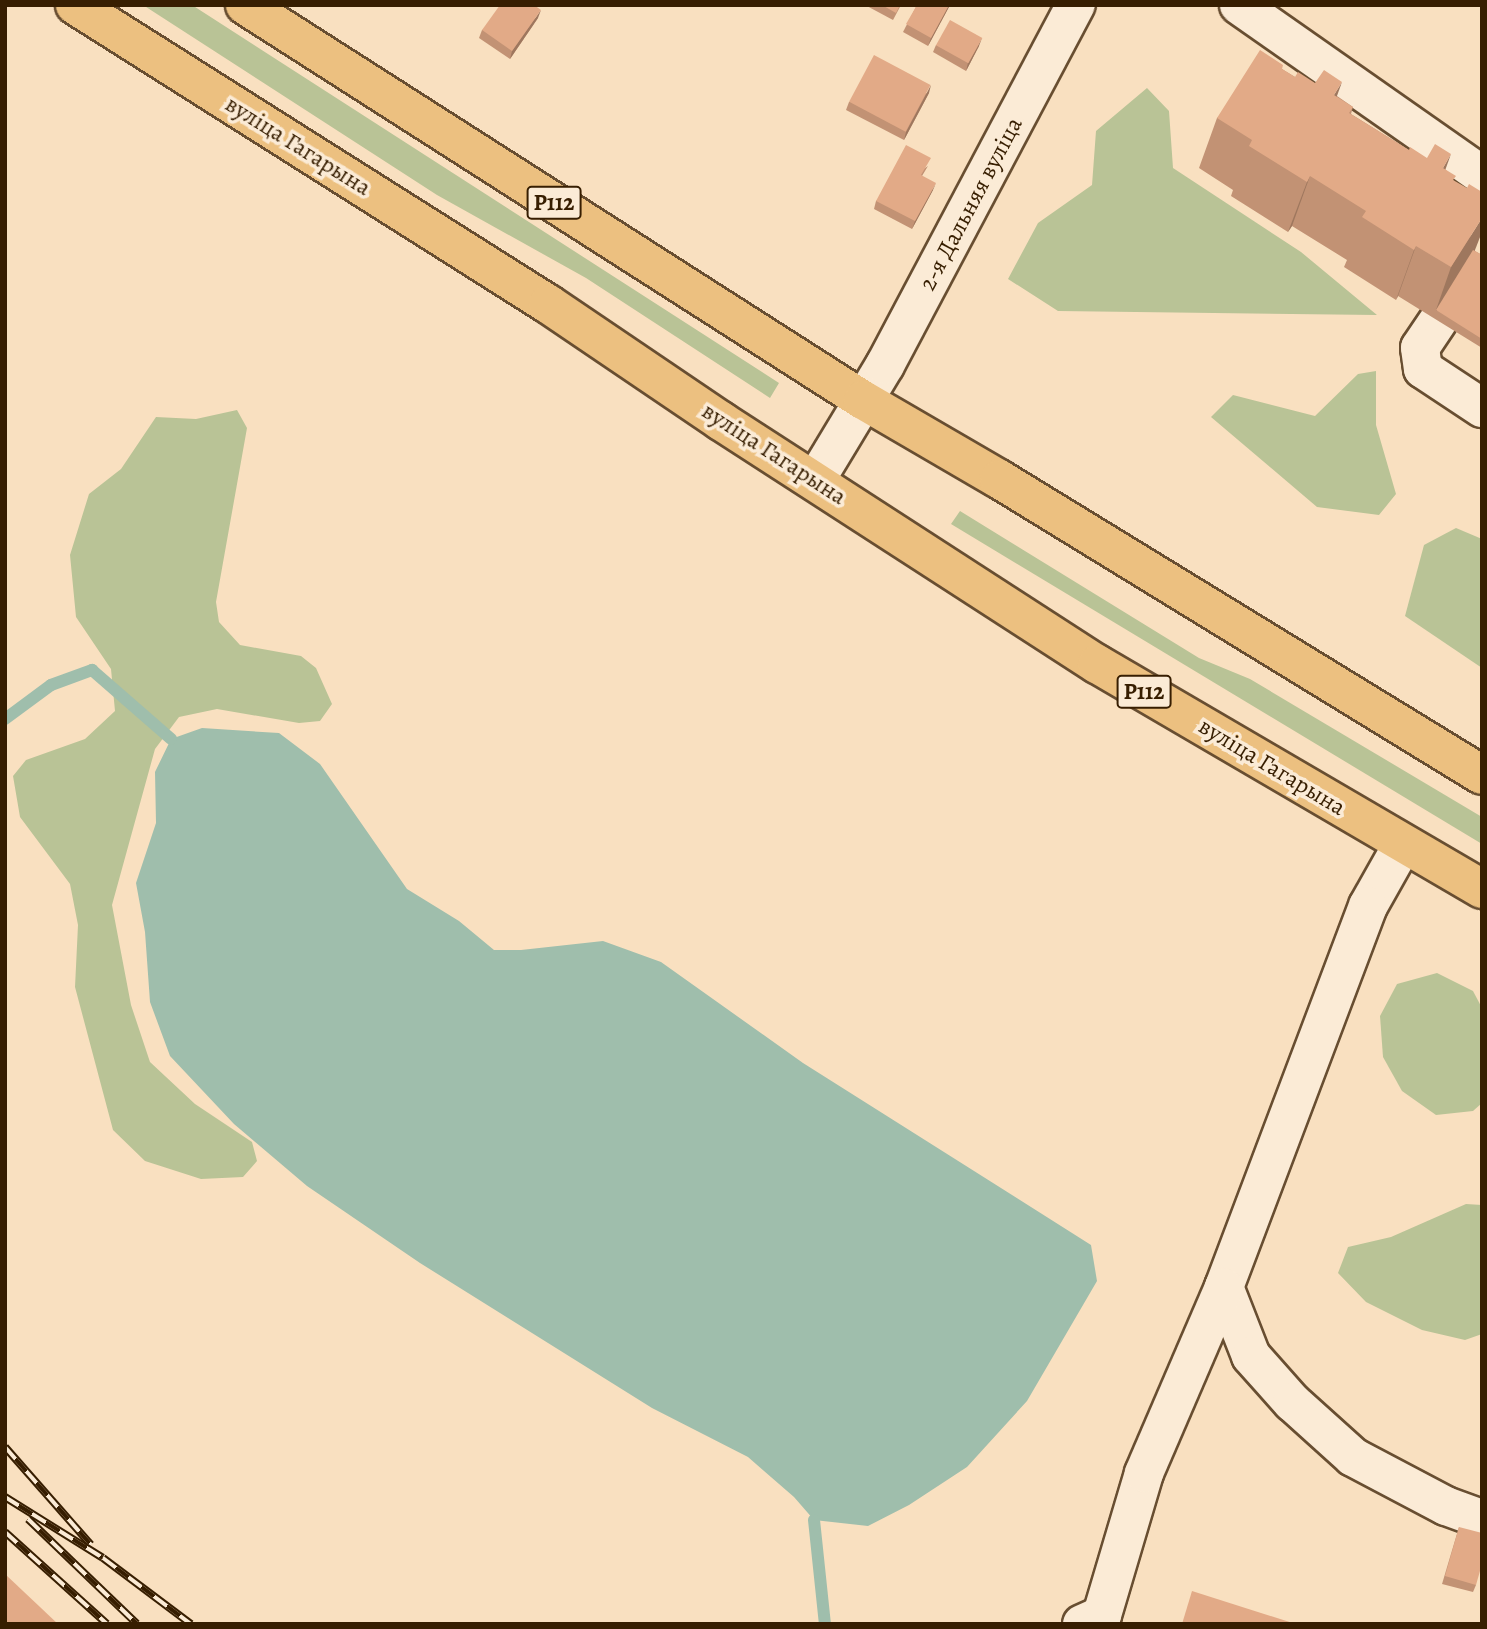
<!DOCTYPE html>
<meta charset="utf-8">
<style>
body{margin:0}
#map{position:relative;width:1487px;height:1629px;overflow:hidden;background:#f9e0c0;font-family:Alegreya,serif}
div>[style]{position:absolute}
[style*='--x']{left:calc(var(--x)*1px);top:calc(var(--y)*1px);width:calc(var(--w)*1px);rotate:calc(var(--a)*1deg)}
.green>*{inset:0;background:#b9c396}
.water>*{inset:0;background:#9fbeac}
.stream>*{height:12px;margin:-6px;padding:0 6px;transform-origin:6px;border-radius:6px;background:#9fbeac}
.roads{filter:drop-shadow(2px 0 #684e31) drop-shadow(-2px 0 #684e31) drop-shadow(0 2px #684e31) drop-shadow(0 -2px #684e31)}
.minor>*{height:38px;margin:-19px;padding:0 19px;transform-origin:19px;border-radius:19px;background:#fbebd6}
.major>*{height:38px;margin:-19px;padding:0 19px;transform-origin:19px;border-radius:19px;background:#ecc080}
.rail>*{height:8px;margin-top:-4px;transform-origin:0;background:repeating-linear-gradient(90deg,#fbebd6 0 16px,#371e01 0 32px);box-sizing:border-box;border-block:2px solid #371e01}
.wall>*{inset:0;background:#c29274}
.shaded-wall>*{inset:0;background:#9e775e}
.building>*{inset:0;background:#e2aa87;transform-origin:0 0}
span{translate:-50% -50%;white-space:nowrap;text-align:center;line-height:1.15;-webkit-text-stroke:7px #fbebd6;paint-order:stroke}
.shield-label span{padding:2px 5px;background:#fbebd6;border:2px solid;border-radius:5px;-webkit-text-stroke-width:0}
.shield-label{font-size:23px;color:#371e01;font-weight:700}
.street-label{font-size:24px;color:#371e01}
.frame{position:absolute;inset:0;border:7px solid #371e01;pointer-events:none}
</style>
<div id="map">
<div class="green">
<i style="clip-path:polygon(143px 5px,192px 5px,779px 383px,770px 398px,586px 278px,437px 195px)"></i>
<i style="clip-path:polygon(1147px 88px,1169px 111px,1173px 168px,1301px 252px,1377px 315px,1058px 311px,1008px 279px,1038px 223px,1092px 185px,1096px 131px)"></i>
<i style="clip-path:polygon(1376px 371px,1376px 425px,1396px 494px,1379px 515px,1317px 507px,1211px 417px,1233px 395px,1315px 416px,1358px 374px)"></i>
<i style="clip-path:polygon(237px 410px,247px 428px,216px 602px,219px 622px,240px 645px,301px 656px,316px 668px,332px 704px,320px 721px,299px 723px,217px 709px,179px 717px,155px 749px,112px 905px,131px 1005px,150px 1062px,195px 1104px,252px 1142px,257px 1161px,243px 1177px,201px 1179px,145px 1161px,113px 1130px,75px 987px,78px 925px,70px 884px,20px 817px,13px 776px,26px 760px,85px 739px,115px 711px,111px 669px,76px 617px,70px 555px,89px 494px,121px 469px,156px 417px,196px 419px)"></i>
<i style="clip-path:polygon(960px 511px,1199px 658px,1250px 679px,1482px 817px,1482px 844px,951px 524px)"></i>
<i style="clip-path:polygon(1456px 528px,1482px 539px,1482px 668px,1405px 616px,1424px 545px)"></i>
<i style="clip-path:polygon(1437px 973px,1473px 991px,1482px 1008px,1482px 1103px,1473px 1111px,1436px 1115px,1402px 1091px,1383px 1057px,1380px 1016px,1397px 984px)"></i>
<i style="clip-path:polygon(1466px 1204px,1482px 1205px,1482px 1334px,1465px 1340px,1422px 1330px,1366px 1302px,1338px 1273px,1348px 1247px,1391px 1237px)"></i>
</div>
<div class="water">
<i style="clip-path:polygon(202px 728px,279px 733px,320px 764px,407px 889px,459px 921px,494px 950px,521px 950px,603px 941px,661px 962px,803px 1063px,1091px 1245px,1097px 1281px,1027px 1401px,967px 1467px,909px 1505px,868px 1526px,814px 1520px,794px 1497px,748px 1457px,652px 1408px,420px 1263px,307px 1186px,234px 1124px,170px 1056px,150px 1002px,145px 932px,136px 883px,156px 823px,155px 772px,171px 739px)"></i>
</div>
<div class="stream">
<i style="--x:5;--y:719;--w:57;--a:-36.5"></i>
<i style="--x:51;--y:685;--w:44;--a:-20.1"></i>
<i style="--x:92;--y:670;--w:105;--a:41.1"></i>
<i style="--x:814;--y:1520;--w:105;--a:84"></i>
</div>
<div class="roads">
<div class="minor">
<i style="--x:1239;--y:5;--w:297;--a:35"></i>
<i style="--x:1438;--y:321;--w:32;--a:124"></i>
<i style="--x:1420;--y:348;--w:21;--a:82"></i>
<i style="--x:1423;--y:369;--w:71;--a:33.5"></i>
<i style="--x:815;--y:481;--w:135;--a:-58.9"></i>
<i style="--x:885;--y:365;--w:408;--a:-62.1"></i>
<i style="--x:1403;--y:844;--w:71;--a:119.4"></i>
<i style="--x:1368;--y:906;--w:407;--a:110.7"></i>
<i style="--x:1224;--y:1287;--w:74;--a:68.6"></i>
<i style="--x:1251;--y:1356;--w:62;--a:48.3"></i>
<i style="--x:1292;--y:1402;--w:82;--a:42"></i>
<i style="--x:1353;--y:1457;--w:105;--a:27.8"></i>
<i style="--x:1446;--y:1506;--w:38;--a:20"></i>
<i style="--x:1082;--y:1624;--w:22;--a:-24"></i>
<i style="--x:1102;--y:1615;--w:148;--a:-73.5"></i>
<i style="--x:1144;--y:1473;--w:202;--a:-66.7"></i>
</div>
<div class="major">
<i style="--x:75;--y:5;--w:560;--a:32.3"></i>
<i style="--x:548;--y:304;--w:209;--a:34.1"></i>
<i style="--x:721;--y:421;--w:448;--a:32.9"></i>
<i style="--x:1097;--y:664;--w:446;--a:30.3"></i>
<i style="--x:245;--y:5;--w:733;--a:32.59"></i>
<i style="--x:863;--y:400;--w:157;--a:30.2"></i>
<i style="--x:999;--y:479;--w:566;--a:31.5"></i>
</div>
</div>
<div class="rail">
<i style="--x:5;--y:1447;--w:130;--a:48.7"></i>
<i style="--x:5;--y:1497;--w:115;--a:31.9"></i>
<i style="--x:103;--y:1558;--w:110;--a:36.9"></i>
<i style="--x:28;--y:1519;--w:151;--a:43.9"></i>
<i style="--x:5;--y:1532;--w:137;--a:42"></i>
</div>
<div class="wall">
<i style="clip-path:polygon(865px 5px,901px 5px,893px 20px)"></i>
<i style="clip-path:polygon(917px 5px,950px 5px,928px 46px,903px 32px)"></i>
<i style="clip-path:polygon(538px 18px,510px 59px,479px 38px,482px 30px)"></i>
<i style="clip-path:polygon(936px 45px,979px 46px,966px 71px,933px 52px)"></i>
<i style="clip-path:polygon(1282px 69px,1295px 77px,1337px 96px,1353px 107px,1351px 114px,1409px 150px,1446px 170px,1454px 181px,1475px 251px,1482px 255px,1482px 348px,1398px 296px,1396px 300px,1344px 267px,1347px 260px,1292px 226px,1288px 232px,1231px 196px,1233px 190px,1199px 168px,1217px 118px)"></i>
<i style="clip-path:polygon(929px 93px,904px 140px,846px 110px,849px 102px)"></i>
<i style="clip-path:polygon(928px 166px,922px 176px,933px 190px,912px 229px,874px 209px,876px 201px)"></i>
<i style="clip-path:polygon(1459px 1527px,1476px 1585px,1473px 1592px,1442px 1584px)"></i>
</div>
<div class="shaded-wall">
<i style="clip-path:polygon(949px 5px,950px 5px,928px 46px,931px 38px)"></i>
<i style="clip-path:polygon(541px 10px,538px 18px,510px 59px,512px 51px)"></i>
<i style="clip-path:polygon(982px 38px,979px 46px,966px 71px,968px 63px)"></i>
<i style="clip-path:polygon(1342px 82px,1324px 132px,1334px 95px)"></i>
<i style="clip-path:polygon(931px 85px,929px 93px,904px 140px,906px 132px)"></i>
<i style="clip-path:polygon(1451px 154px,1433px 204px,1443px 168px)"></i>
<i style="clip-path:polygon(1310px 176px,1292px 226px,1288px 232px,1307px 182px)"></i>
<i style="clip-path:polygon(936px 183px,933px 190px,912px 229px,915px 221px)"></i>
<i style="clip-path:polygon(1482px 218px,1482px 232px,1475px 250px,1437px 311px,1436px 310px,1451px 267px)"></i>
<i style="clip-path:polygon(1416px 246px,1398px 296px,1396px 300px,1414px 250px)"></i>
</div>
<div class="building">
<i style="clip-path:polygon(500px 5px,534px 5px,541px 10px,512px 51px,482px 30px)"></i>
<i style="clip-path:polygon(882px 5px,900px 5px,896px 13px)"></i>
<i style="clip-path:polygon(917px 5px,949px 5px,931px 38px,906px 24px)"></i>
<i style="left:950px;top:20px;width:37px;height:29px;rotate:29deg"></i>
<i style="clip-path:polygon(1260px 50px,1283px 65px,1282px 69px,1295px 77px,1298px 72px,1315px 83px,1324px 70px,1342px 82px,1334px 95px,1353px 107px,1349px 113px,1409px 150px,1410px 147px,1427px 158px,1435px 144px,1451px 154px,1443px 168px,1456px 176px,1453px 180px,1467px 188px,1469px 184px,1482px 192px,1482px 218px,1451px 267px,1416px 246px,1414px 250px,1362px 217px,1366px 211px,1310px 176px,1307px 182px,1249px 146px,1252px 140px,1217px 118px)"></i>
<i style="left:874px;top:55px;width:64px;height:53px;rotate:28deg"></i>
<i style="clip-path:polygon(906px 145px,931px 158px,921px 175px,936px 183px,915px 221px,876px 201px)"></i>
<i style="clip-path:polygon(1473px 250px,1482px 255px,1482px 339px,1436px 310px)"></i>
<i style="clip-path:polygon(1459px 1527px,1482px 1533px,1482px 1564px,1476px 1585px,1445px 1576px)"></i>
<i style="clip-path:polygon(5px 1574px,58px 1624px,5px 1624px)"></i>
<i style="clip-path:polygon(1192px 1591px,1296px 1624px,1182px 1624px)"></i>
</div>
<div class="shield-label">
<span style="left:554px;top:203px">Р112</span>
<span style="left:1144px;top:692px">Р112</span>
</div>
<div class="street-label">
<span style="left:298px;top:146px;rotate:32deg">вуліца Гагарына</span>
<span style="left:971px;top:204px;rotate:-62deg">2-я Дальняя вуліца</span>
<span style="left:774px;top:454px;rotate:33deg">вуліца Гагарына</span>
<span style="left:1272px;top:767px;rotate:31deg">вуліца Гагарына</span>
</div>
<div class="frame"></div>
</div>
